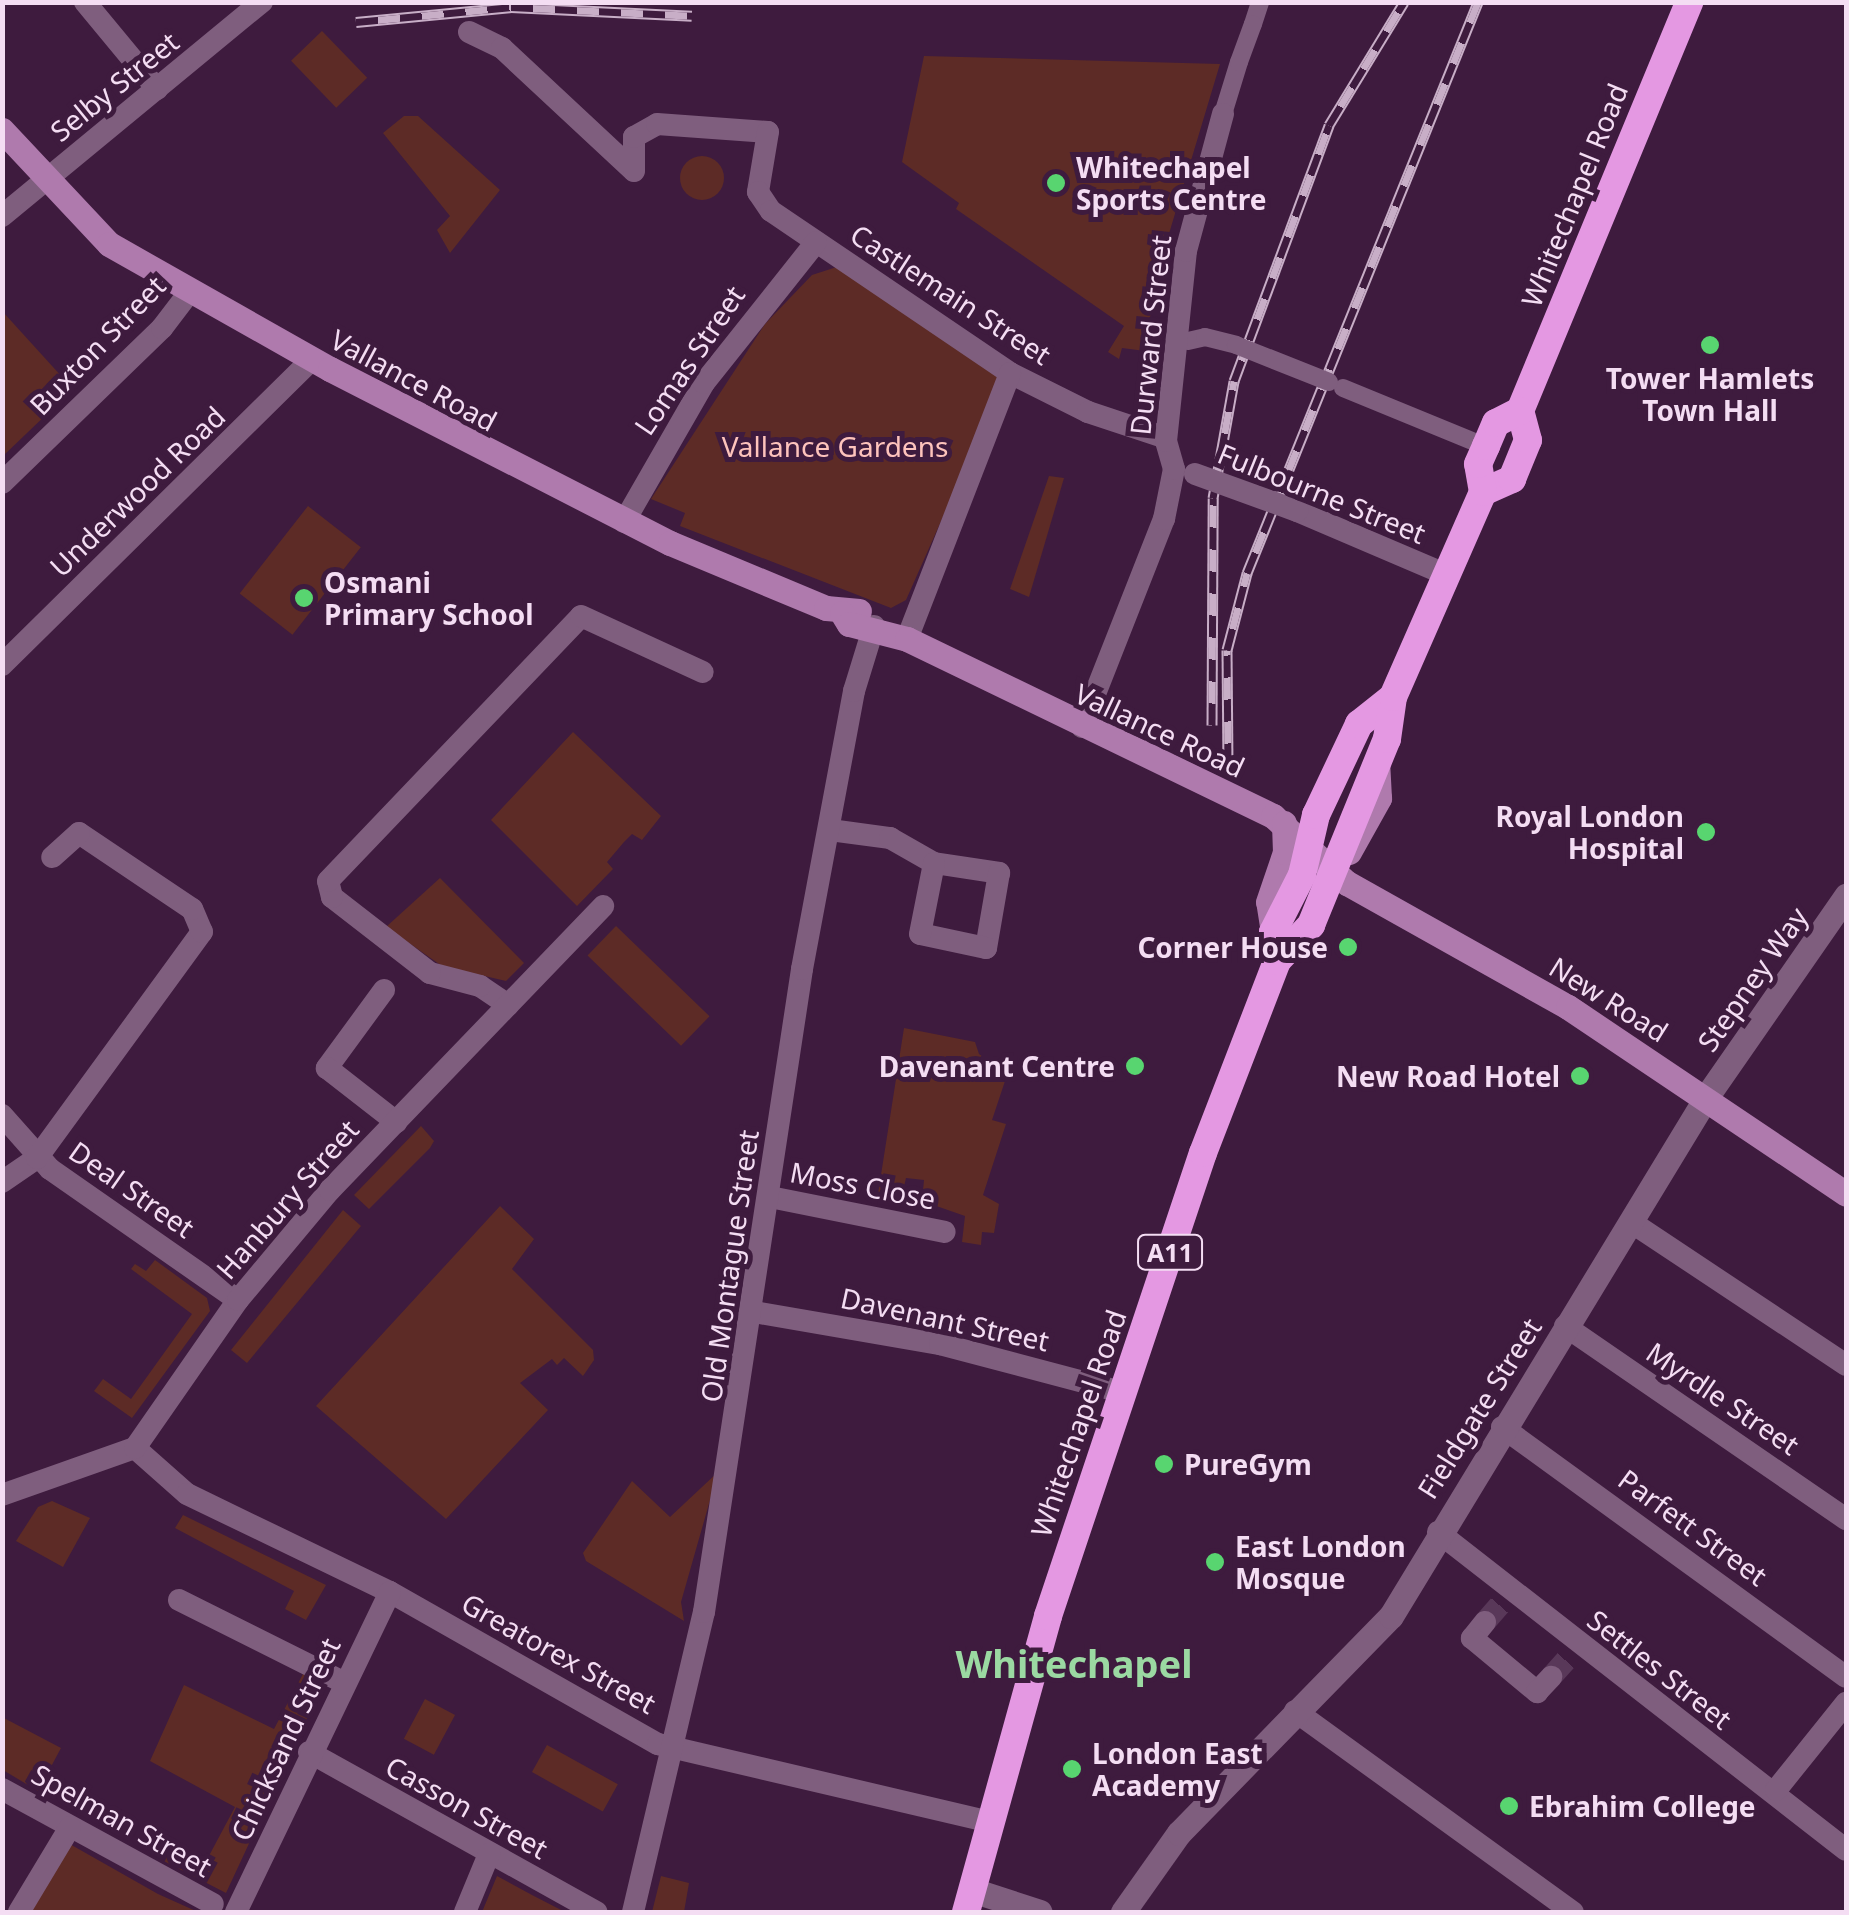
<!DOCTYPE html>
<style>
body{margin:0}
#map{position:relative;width:1849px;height:1915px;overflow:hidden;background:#3e1b3e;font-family:"Noto Sans",sans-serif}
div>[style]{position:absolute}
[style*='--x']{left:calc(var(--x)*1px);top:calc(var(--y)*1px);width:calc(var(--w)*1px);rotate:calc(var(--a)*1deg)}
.green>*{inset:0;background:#5d2b26;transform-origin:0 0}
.round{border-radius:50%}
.minor-tunnel>*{height:22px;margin-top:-11px;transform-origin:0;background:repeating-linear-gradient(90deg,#593859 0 22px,transparent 0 33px)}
.pedestrian>*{height:18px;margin:-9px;padding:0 9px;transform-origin:9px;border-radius:9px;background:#7f5e7e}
.minor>*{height:22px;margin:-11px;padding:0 11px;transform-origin:11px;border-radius:11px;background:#7f5e7e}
.tertiary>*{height:25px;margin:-12.5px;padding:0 12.5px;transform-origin:12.5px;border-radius:12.5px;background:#7f5e7e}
.secondary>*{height:25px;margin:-12.5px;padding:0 12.5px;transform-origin:12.5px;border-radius:12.5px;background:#af7aad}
.trunk>*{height:28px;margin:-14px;padding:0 14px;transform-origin:14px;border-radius:14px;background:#e498e2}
.rail>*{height:11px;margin-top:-5.5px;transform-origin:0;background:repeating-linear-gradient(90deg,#3e1b3e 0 22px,#c8aec7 0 44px);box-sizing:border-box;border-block:2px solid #c8aec7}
.pedestrian-bridge>*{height:18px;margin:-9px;padding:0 9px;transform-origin:9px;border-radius:9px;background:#7f5e7e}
.minor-bridge>*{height:22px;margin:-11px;padding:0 11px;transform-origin:11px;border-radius:11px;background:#7f5e7e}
.dots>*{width:28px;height:28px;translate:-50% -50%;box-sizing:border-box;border:5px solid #3e1b3e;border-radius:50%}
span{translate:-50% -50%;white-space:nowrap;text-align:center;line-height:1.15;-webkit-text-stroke:10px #3e1b3e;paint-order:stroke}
.shield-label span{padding:2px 8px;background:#3e1b3e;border:2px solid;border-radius:8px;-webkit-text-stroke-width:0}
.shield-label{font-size:25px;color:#f4ddf3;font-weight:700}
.street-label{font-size:28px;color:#f4ddf3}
.poi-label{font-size:28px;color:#f4ddf3;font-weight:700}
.left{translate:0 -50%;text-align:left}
.right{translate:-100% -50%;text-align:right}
.park-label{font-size:28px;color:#fdc3bc}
.district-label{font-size:38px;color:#9bd9a2;font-weight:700}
.frame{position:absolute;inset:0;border:5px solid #f4ddf3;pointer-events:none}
</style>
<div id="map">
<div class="green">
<i style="left:322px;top:31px;width:65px;height:43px;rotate:46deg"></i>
<i style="clip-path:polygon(924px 56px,1220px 64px,1165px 247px,1160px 285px,1168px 291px,1142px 328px,1156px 338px,1153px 352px,1122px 348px,1119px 359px,1108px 352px,1124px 326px,956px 209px,959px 203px,902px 162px)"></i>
<i style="clip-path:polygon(404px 116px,418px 116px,500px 190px,450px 253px,437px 230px,450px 216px,383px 133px)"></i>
<i class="round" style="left:680px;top:156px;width:44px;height:44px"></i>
<i style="clip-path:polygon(843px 265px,1005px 377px,906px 600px,891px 608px,680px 526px,685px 513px,651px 499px,765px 324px,812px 275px)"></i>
<i style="clip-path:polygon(3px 312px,73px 389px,3px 456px)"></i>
<i style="clip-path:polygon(1049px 476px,1064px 478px,1029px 597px,1010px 589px)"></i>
<i style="left:308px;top:506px;width:67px;height:111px;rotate:38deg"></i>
<i style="clip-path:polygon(573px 732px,661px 816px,642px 840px,632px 834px,624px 842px,607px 862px,613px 869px,577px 906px,491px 820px)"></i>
<i style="clip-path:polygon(440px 878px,524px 963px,506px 981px,442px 966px,386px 927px)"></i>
<i style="left:616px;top:926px;width:130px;height:41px;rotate:44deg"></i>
<i style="clip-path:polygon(904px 1028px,975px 1042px,979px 1054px,1007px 1075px,992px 1120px,1006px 1124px,983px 1195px,999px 1204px,994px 1233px,982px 1232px,981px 1245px,962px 1242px,965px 1216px,922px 1201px,924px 1180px,906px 1178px,901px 1199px,878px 1194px)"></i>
<i style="clip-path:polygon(421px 1126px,434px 1141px,430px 1148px,369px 1209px,354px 1195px)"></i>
<i style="clip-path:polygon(500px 1206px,534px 1239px,512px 1269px,593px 1350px,594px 1360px,583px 1376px,564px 1358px,557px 1365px,552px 1359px,520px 1383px,548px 1410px,446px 1519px,316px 1406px)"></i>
<i style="clip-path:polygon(343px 1210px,361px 1226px,247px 1363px,231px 1350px)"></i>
<i style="clip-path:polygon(155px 1260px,207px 1298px,210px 1311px,132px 1418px,94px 1391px,103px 1379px,131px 1399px,192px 1314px,131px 1269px,135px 1264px,146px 1271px)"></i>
<i style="clip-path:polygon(718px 1472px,681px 1602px,684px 1621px,586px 1561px,583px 1553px,632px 1481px,670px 1517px)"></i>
<i style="clip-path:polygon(52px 1501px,90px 1518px,63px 1567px,16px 1541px,38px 1507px)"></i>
<i style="clip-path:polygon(183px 1515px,326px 1585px,306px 1620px,285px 1609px,294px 1591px,175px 1528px)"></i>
<i style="clip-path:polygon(304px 1672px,324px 1682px,226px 1893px,160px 1859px,167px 1847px,203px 1867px,235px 1807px,150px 1761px,184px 1685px,274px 1729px)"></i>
<i style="left:425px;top:1699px;width:34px;height:45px;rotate:28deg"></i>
<i style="clip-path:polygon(2px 1717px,61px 1748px,38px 1791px,3px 1770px)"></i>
<i style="left:547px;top:1745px;width:81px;height:31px;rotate:29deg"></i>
<i style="clip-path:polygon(68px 1843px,158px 1894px,198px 1912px,27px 1912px)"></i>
<i style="clip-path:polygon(497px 1876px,532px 1895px,565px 1912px,482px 1912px)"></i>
<i style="clip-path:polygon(661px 1876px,689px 1883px,684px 1912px,652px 1912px)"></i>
</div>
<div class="minor-tunnel">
<i style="--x:1485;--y:1622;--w:32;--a:-49"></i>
<i style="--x:1551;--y:1677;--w:31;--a:-48"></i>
</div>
<div class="pedestrian">
<i style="--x:1253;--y:24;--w:23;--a:-72"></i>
<i style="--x:1223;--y:114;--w:54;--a:-72.9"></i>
<i style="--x:1188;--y:341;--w:17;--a:-13"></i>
<i style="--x:1205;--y:337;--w:32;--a:14"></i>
<i style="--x:1343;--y:388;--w:139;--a:22.3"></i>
</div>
<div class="minor">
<i style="--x:85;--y:2;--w:113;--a:50.4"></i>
<i style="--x:469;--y:32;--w:37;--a:26"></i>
<i style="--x:502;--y:48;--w:180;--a:43"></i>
<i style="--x:634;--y:171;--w:34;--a:-90"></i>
<i style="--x:634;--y:137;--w:26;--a:-29"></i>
<i style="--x:657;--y:124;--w:111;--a:4.1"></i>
<i style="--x:768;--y:132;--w:61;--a:99.5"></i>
<i style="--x:758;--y:192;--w:23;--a:56"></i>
<i style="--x:771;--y:211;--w:289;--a:34.1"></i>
<i style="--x:1010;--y:373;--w:87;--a:26.6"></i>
<i style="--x:1088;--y:412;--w:82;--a:18.4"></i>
<i style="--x:2;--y:216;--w:337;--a:-39.5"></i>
<i style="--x:2;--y:483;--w:223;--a:-44.1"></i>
<i style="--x:162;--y:328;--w:48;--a:-52.7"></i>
<i style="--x:1297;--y:511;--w:163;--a:23.1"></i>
<i style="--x:624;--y:522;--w:160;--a:-60.1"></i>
<i style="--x:704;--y:383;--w:180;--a:-51.5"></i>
<i style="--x:907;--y:639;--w:285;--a:-68.8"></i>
<i style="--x:2;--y:665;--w:436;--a:-44.6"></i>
<i style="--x:1082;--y:727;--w:224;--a:-68.5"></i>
<i style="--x:1164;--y:519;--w:51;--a:-78.7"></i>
<i style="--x:1174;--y:469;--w:29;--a:-106"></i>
<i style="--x:1166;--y:441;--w:191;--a:-84"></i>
<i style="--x:1186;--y:251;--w:142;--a:-74.9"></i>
<i style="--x:830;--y:830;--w:61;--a:7.6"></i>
<i style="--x:890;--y:838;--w:51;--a:29.6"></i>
<i style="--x:934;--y:863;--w:66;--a:8.7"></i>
<i style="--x:999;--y:873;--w:76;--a:99.8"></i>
<i style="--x:986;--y:948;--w:67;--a:-168"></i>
<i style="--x:920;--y:934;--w:72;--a:-78.8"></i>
<i style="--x:384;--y:990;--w:97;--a:126.2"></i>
<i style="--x:327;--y:1068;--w:88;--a:38"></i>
<i style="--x:508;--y:1005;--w:34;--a:-146"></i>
<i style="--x:480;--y:986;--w:52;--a:-165.4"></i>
<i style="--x:430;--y:973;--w:124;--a:-142.2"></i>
<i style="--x:332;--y:897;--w:16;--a:-104"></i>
<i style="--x:328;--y:881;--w:366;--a:-46.3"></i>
<i style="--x:581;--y:616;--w:134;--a:24.7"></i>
<i style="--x:2;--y:1115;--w:72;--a:48.4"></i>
<i style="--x:50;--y:1169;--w:229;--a:34.9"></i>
<i style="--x:2;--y:1182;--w:42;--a:-34.4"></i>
<i style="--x:37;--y:1158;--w:280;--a:-53.9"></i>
<i style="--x:202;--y:932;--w:25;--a:-113"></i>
<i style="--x:192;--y:909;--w:136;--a:-146.1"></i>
<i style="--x:79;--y:833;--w:36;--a:138"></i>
<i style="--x:770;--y:1197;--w:178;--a:11.3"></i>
<i style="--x:1631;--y:1222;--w:258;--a:33.6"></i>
<i style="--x:754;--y:1312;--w:189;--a:9.8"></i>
<i style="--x:940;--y:1344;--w:188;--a:14.8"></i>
<i style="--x:1565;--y:1326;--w:341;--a:34.5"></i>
<i style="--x:1502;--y:1427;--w:425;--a:36"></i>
<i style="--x:135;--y:1448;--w:69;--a:41.5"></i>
<i style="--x:187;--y:1494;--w:225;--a:25.8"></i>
<i style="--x:390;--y:1592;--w:308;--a:29.6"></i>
<i style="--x:658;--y:1744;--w:342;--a:13.2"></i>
<i style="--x:2;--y:1495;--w:141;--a:-19.5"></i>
<i style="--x:135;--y:1448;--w:180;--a:-55.2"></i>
<i style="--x:238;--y:1300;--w:143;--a:-50.1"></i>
<i style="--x:330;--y:1190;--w:394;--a:-46.1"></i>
<i style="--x:1438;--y:1532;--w:517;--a:37.93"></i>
<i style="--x:179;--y:1600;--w:183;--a:26.6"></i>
<i style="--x:1485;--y:1622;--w:21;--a:129"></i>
<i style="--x:1472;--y:1638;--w:85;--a:39.7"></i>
<i style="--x:1537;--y:1692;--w:21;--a:-47"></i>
<i style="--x:1295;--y:1711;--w:343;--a:35.9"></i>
<i style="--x:309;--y:1752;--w:329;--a:29.1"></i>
<i style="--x:2;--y:1789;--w:240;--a:28.6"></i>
<i style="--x:1776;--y:1790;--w:112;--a:-51.2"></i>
<i style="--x:19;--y:1912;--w:99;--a:-59"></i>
<i style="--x:236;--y:1912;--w:355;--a:-64.3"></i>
<i style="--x:465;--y:1912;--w:63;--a:-67.5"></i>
<i style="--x:633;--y:1912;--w:308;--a:-76.7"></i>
<i style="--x:704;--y:1612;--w:650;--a:-81.33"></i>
<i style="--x:802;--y:969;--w:283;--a:-79.4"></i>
<i style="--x:854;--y:691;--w:68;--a:-72.9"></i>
</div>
<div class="tertiary">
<i style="--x:972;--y:1890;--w:71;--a:17.9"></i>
<i style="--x:1123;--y:1912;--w:97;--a:-54.7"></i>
<i style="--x:1179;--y:1833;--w:303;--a:-45.7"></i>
<i style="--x:1391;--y:1616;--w:608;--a:-58.71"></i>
<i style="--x:1707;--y:1096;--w:244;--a:-55.2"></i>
</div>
<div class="secondary">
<i style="--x:2;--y:130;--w:156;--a:46.8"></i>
<i style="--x:109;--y:244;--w:254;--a:29.5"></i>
<i style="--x:330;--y:369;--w:382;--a:27.1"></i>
<i style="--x:670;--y:543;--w:169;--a:22.6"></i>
<i style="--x:826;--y:608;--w:33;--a:5"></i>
<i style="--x:842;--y:613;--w:13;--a:58"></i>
<i style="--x:849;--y:624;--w:60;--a:14.5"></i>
<i style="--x:907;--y:639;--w:407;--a:25.8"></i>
<i style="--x:1273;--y:816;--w:100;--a:42.2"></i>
<i style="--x:1347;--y:883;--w:253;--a:29.3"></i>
<i style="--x:1568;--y:1007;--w:335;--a:33.9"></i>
<i style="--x:1349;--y:852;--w:62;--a:-60.9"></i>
<i style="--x:1379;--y:798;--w:33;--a:-93"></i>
<i style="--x:1273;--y:932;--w:30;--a:-99"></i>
<i style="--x:1268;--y:902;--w:53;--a:-71.2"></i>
<i style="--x:1285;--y:852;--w:29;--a:-92"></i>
</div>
<div class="trunk">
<i style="--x:1483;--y:492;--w:32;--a:-24"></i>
<i style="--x:1512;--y:479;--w:42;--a:-67.7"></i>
<i style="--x:1528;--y:440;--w:30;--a:-105"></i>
<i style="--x:1520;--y:411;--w:443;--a:-67.5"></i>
<i style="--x:1277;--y:961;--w:29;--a:-98"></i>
<i style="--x:1273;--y:932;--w:64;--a:-63"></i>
<i style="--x:1302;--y:875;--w:62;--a:-76.9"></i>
<i style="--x:1316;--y:815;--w:101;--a:-64.7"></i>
<i style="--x:1359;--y:724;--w:43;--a:-38.5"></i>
<i style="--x:966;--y:1912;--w:307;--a:-74.5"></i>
<i style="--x:1048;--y:1616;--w:488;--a:-71.5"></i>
<i style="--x:1203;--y:1153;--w:206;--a:-68.9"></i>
<i style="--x:1277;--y:961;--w:50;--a:-46.6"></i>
<i style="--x:1311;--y:925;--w:201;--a:-67.8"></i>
<i style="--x:1387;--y:739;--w:42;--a:-81.9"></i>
<i style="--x:1393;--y:697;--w:224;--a:-66.3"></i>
<i style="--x:1483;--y:492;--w:28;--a:-100"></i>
<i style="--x:1478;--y:464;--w:20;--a:-66"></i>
<i style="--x:1486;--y:446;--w:25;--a:-67"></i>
<i style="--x:1496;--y:423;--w:27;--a:-27"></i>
</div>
<div class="rail">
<i style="--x:356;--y:22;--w:156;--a:-5.5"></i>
<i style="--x:511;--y:7;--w:181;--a:2.8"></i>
<i style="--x:1212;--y:725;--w:227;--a:-89.7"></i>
<i style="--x:1213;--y:498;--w:119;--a:-79.8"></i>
<i style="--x:1234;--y:381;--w:273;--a:-69.6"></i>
<i style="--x:1329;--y:125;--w:144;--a:-58.6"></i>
<i style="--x:1228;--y:765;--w:115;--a:-90.5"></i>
<i style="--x:1227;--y:650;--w:80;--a:-75.4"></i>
<i style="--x:1247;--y:573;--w:616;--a:-67.97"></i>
</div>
<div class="pedestrian-bridge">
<i style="--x:1239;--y:62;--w:40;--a:-69.8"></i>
<i style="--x:1236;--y:345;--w:100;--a:21.7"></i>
</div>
<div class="minor-bridge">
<i style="--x:1195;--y:474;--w:109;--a:19.9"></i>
</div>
<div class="dots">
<i style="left:1056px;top:183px;background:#58d570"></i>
<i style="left:1710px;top:345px;background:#58d570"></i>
<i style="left:304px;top:598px;background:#58d570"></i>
<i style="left:1706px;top:832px;background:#58d570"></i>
<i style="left:1348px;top:947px;background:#58d570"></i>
<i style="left:1135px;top:1066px;background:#58d570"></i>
<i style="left:1580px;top:1076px;background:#58d570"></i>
<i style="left:1164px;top:1464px;background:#58d570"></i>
<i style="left:1215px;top:1562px;background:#58d570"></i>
<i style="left:1072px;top:1769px;background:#58d570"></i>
<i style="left:1509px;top:1806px;background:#58d570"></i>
</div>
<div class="shield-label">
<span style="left:1170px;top:1252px">A11</span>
</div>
<div class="street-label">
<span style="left:114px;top:86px;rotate:-39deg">Selby Street</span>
<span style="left:1574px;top:195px;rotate:-68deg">Whitechapel Road</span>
<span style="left:951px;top:294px;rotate:33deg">Castlemain Street</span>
<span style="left:1150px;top:335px;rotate:-84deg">Durward Street</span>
<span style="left:97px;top:345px;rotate:-46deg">Buxton Street</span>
<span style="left:689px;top:360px;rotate:-56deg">Lomas Street</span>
<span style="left:414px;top:380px;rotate:28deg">Vallance Road</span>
<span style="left:137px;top:491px;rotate:-44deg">Underwood Road</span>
<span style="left:1322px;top:493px;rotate:22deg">Fulbourne Street</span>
<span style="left:1160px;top:730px;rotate:25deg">Vallance Road</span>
<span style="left:1752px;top:979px;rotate:-55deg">Stepney Way</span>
<span style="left:1609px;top:999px;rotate:32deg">New Road</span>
<span style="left:863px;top:1185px;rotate:11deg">Moss Close</span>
<span style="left:132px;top:1189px;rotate:35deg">Deal Street</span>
<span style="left:287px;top:1199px;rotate:-49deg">Hanbury Street</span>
<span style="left:729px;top:1266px;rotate:-82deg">Old Montague Street</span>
<span style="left:945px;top:1319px;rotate:12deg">Davenant Street</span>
<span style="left:1723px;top:1398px;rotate:34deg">Myrdle Street</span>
<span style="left:1479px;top:1408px;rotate:-58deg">Fieldgate Street</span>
<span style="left:1078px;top:1423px;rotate:-71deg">Whitechapel Road</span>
<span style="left:1693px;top:1527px;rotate:36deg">Parfett Street</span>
<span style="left:559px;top:1653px;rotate:29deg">Greatorex Street</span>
<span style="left:1660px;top:1669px;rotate:38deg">Settles Street</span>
<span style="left:285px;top:1739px;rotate:-65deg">Chicksand Street</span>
<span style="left:467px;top:1807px;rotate:29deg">Casson Street</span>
<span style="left:122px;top:1820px;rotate:29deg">Spelman Street</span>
</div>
<div class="poi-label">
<span class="left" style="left:1076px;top:183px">Whitechapel<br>Sports Centre</span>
<span style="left:1710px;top:394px">Tower Hamlets<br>Town Hall</span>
<span class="left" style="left:324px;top:598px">Osmani<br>Primary School</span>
<span class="right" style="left:1684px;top:832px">Royal London<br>Hospital</span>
<span class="right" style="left:1328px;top:947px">Corner House</span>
<span class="right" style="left:1115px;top:1066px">Davenant Centre</span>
<span class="right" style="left:1560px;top:1076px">New Road Hotel</span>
<span class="left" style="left:1184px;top:1464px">PureGym</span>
<span class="left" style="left:1235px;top:1562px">East London<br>Mosque</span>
<span class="left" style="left:1092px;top:1769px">London East<br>Academy</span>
<span class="left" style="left:1529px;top:1806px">Ebrahim College</span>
</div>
<div class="park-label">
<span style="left:835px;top:446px">Vallance Gardens</span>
</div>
<div class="district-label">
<span style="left:1074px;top:1664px">Whitechapel</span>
</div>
<div class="frame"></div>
</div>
